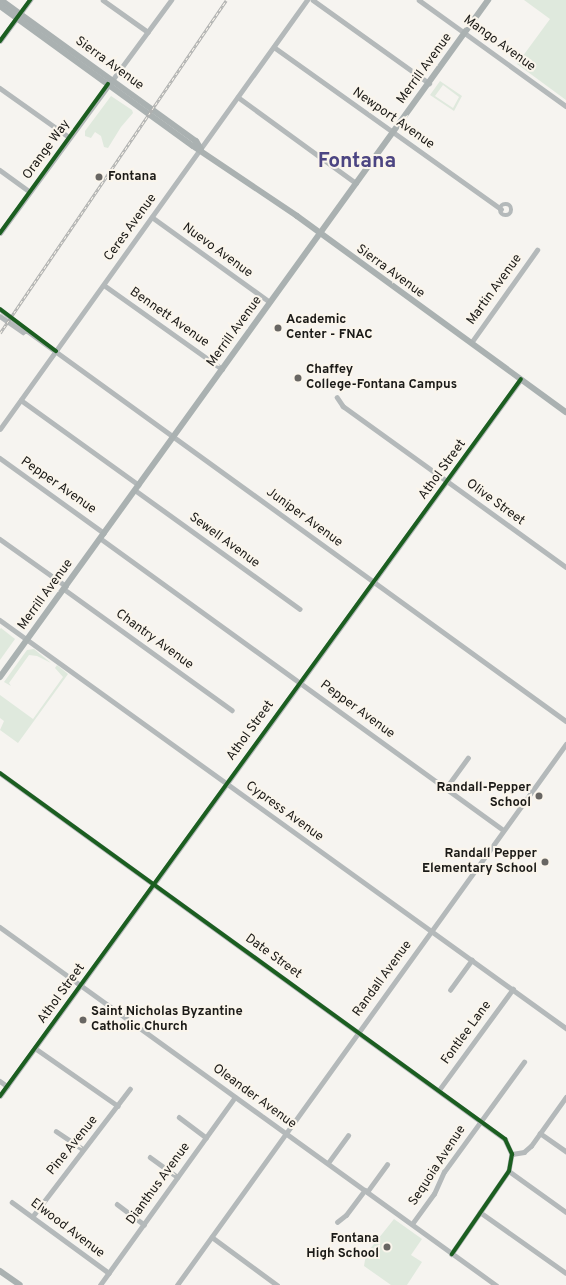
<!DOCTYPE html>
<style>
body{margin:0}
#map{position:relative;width:566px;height:1285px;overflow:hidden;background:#f6f4f0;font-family:Overpass,sans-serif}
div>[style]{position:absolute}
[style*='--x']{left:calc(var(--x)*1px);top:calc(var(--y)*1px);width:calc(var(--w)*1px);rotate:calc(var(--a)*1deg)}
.green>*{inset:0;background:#dfe9dd}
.minor>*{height:4.5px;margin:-2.25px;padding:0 2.25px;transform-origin:2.25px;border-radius:2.25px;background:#b4b9ba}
.minor>.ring{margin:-2.25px;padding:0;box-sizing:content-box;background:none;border:4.5px solid #b4b9ba;border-radius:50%}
.major>*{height:6px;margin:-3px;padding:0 3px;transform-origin:3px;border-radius:3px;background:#aab1b1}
.rail>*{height:2.5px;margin-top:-1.25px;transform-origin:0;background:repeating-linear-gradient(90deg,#faf5ec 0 3px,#afb0af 0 6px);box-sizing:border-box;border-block:1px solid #afb0af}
.cycleway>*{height:4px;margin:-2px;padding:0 2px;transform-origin:2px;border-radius:2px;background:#1b5e20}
.dots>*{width:11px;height:11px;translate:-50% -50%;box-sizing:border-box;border:2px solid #faf5ec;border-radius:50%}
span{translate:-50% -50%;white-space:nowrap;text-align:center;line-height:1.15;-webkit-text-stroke:4px #faf5ec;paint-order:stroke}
.street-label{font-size:13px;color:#1b1a17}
.poi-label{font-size:13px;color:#1b1a17;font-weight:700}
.left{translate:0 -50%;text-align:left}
.right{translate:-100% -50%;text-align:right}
.town-label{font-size:21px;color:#4c4582;font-weight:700}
</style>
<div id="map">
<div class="green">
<i style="clip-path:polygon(524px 0,566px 0,566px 100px,517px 64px,550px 19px)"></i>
<i style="clip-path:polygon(evenodd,440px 81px,462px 96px,454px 111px,430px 95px,440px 81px,443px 85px,459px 97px,453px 108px,435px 96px,443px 85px)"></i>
<i style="clip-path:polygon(111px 96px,132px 110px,133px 113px,121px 127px,108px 148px,104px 147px,101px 136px,95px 132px,91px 138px,85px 136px,85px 131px)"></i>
<i style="clip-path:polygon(1px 628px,15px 639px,0 660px,0 629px)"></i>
<i style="clip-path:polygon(34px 649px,51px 663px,37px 656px,29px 655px,9px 683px,11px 686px,4px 682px,27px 650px)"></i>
<i style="clip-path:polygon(57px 665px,68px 674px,18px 743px,0 730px,4px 721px,0 718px,0 695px,33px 719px,63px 677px,55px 668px)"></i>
<i style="clip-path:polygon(394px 1219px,422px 1239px,411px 1255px,422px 1262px,407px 1285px,391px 1285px,364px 1266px,366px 1254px)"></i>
</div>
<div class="minor">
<i style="--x:103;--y:0;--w:55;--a:35.4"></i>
<i style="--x:313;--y:0;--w:143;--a:35.6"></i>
<i style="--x:419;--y:0;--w:181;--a:35.8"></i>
<i style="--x:0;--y:41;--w:51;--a:-53.8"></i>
<i style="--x:274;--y:47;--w:279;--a:35.5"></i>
<i style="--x:0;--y:88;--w:85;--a:35.4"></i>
<i style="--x:238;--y:97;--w:146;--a:36.1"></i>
<i style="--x:0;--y:170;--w:37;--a:36"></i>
<i class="ring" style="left:500.5px;top:204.5px;width:6.5px;height:6.5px"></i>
<i style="--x:152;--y:217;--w:145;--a:35.8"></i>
<i style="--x:0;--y:233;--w:289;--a:-53.7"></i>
<i style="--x:104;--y:285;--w:145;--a:35.4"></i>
<i style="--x:0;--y:309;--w:37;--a:38"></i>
<i style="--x:29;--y:332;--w:663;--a:35.92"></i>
<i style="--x:0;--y:316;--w:28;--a:35"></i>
<i style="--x:23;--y:332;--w:6;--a:0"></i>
<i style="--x:471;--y:343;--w:114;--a:-54.6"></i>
<i style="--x:337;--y:397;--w:11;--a:56"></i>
<i style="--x:343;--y:406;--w:275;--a:35.8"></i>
<i style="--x:21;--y:400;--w:145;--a:35.8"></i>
<i style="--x:0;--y:429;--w:528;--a:-54.41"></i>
<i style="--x:0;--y:458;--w:128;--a:35.8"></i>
<i style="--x:135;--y:490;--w:203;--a:35.8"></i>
<i style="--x:100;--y:538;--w:498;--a:35.9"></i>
<i style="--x:0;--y:539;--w:81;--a:35.5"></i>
<i style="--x:64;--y:589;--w:207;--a:35.8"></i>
<i style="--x:0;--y:620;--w:698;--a:35.79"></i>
<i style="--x:0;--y:773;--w:624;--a:35.93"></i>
<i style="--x:505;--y:1139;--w:17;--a:65"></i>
<i style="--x:512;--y:1154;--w:17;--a:100"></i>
<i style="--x:509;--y:1171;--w:101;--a:124.5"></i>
<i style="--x:446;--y:788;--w:37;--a:-54"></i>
<i style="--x:0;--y:927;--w:612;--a:35.82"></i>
<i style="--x:450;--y:990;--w:37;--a:-54"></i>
<i style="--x:35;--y:1048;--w:101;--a:34.9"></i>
<i style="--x:0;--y:1081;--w:9;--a:36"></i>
<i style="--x:439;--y:1090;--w:125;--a:-53.8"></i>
<i style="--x:0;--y:1096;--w:886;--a:-54"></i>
<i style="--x:179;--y:1117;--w:34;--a:37"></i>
<i style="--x:56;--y:1131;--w:32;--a:34"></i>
<i style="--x:540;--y:1133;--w:32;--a:35"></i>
<i style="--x:512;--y:1154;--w:12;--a:-9"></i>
<i style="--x:524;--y:1152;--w:9;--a:-41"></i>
<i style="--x:531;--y:1146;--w:60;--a:-54.5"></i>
<i style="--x:150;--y:1157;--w:34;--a:36"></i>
<i style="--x:328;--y:1163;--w:34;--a:-54"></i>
<i style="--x:509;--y:1171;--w:70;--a:35.7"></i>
<i style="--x:367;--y:1192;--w:34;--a:-54"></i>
<i style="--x:12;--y:1202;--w:120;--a:36.2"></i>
<i style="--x:117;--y:1204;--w:34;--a:37"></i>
<i style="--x:480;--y:1212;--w:105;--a:35.3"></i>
<i style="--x:32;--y:1217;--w:161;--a:-52.6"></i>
<i style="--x:337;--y:1222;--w:11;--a:-38"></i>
<i style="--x:346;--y:1215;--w:31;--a:-53"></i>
<i style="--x:412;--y:1224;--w:37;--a:-54"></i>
<i style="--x:434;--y:1194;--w:24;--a:-66"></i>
<i style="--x:444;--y:1172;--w:136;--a:-54"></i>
<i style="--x:212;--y:1237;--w:81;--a:36.4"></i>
<i style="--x:100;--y:1285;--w:231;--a:-54.3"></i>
<i style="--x:177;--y:1285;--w:666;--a:-54.28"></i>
</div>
<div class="major">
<i style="--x:1;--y:0;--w:241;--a:35.9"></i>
<i style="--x:196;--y:141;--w:9;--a:58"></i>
<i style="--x:0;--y:6;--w:238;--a:36"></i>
<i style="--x:193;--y:146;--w:125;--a:33.9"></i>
<i style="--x:297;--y:216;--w:333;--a:36.1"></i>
<i style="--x:0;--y:677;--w:835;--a:-54.21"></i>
<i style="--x:0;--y:1271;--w:24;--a:35"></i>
</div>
<div class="rail">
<i style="--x:0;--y:333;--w:402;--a:-55.8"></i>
</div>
<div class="cycleway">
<i style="--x:0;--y:41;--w:51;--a:-53.8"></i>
<i style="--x:0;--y:233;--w:184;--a:-54.1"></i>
<i style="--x:0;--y:309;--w:70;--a:36.9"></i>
<i style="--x:0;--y:773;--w:624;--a:35.93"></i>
<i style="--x:505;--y:1139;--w:17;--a:65"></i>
<i style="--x:512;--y:1154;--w:17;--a:100"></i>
<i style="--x:509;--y:1171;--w:101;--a:124.5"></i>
<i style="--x:0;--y:1096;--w:886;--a:-54"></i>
</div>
<div class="dots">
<i style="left:99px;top:177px;background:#686663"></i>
<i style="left:278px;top:328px;background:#686663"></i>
<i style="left:298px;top:378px;background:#686663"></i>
<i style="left:539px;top:796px;background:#686663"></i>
<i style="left:545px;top:862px;background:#686663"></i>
<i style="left:83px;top:1020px;background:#686663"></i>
<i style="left:387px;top:1247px;background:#686663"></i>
</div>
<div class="street-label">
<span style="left:499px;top:44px;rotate:36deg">Mango Avenue</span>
<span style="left:109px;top:64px;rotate:36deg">Sierra Avenue</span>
<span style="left:425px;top:69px;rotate:-54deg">Merrill Avenue</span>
<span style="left:393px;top:119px;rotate:35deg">Newport Avenue</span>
<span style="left:47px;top:150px;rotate:-54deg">Orange Way</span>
<span style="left:131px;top:228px;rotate:-54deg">Ceres Avenue</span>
<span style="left:217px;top:251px;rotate:36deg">Nuevo Avenue</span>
<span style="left:390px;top:272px;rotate:36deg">Sierra Avenue</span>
<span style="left:495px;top:290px;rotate:-54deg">Martin Avenue</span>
<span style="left:169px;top:318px;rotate:35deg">Bennett Avenue</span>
<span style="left:235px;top:332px;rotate:-54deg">Merrill Avenue</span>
<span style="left:443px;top:470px;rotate:-54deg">Athol Street</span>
<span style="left:58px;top:486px;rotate:35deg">Pepper Avenue</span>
<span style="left:495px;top:503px;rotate:36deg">Olive Street</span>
<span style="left:304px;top:518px;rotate:36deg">Juniper Avenue</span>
<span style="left:224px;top:541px;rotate:36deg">Sewell Avenue</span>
<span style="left:46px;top:595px;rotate:-54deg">Merrill Avenue</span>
<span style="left:154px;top:640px;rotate:36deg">Chantry Avenue</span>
<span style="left:357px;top:710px;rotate:36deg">Pepper Avenue</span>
<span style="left:251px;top:731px;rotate:-54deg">Athol Street</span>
<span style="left:284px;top:812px;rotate:36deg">Cypress Avenue</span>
<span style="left:273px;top:957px;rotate:36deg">Date Street</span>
<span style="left:383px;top:979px;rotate:-54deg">Randall Avenue</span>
<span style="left:62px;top:994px;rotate:-54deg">Athol Street</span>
<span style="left:467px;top:1033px;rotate:-54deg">Fontlee Lane</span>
<span style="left:254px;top:1097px;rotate:36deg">Oleander Avenue</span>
<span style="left:73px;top:1146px;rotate:-51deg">Pine Avenue</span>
<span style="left:438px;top:1166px;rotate:-57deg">Sequoia Avenue</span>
<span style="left:159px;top:1184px;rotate:-54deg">Dianthus Avenue</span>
<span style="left:67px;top:1229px;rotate:37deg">Elwood Avenue</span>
</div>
<div class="poi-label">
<span class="left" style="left:108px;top:177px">Fontana</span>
<span class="left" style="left:286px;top:328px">Academic<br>Center - FNAC</span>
<span class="left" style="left:306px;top:378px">Chaffey<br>College-Fontana Campus</span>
<span class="right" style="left:531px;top:796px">Randall-Pepper<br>School</span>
<span class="right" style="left:537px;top:862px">Randall Pepper<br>Elementary School</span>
<span class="left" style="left:91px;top:1020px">Saint Nicholas Byzantine<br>Catholic Church</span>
<span class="right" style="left:379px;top:1247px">Fontana<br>High School</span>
</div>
<div class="town-label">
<span style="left:357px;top:162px">Fontana</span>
</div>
</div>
